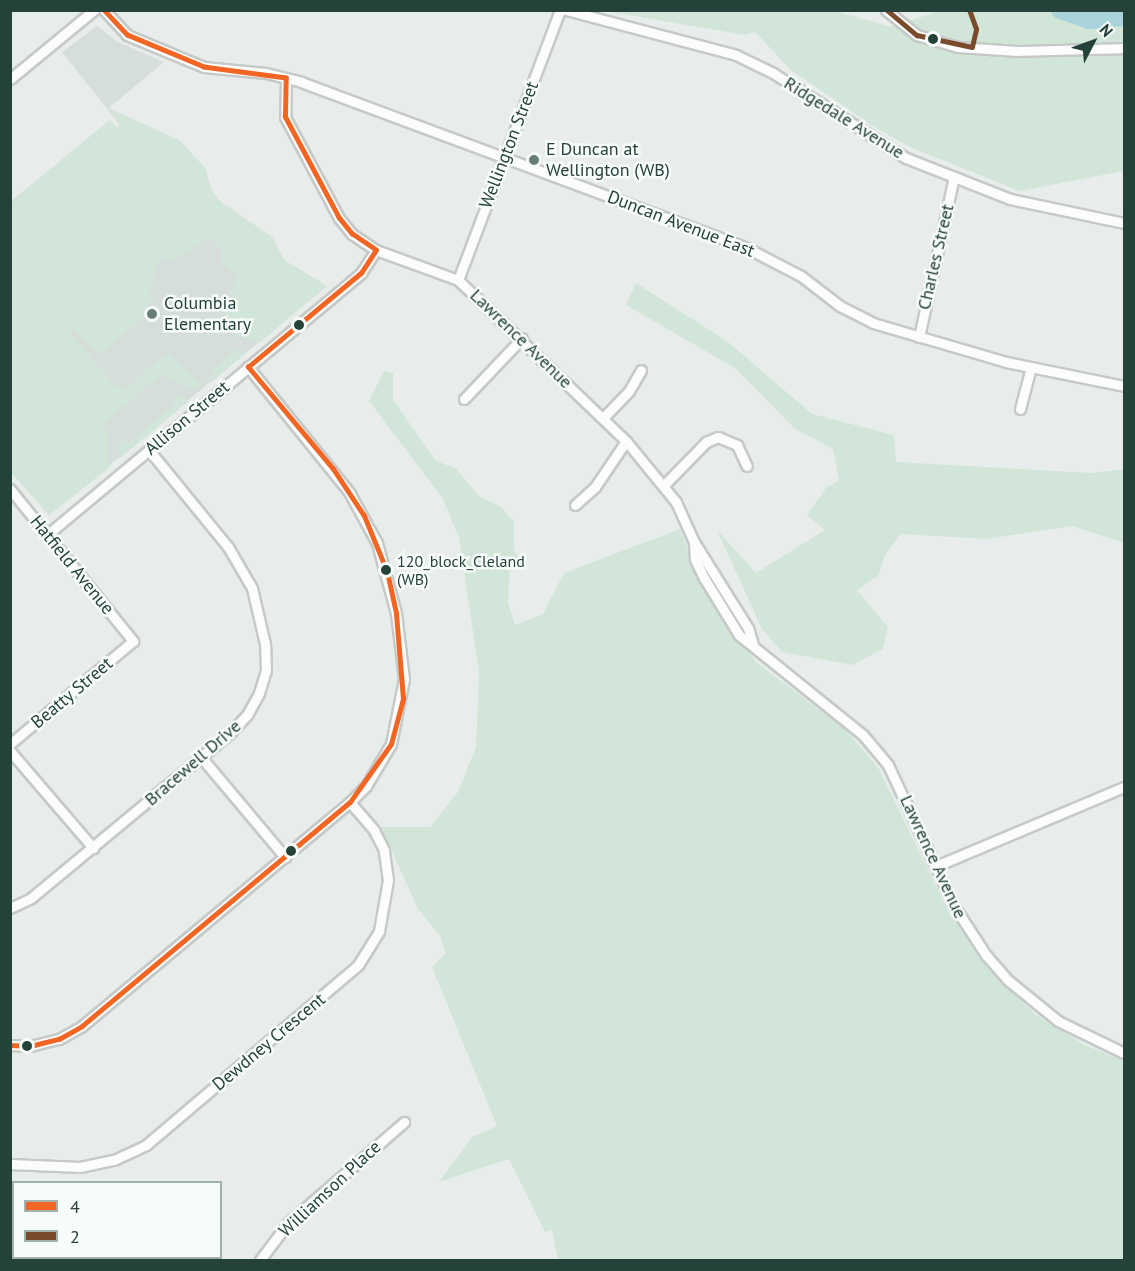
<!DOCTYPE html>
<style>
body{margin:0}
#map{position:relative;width:1135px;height:1271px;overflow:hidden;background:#e8edeb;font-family:"PT Sans",sans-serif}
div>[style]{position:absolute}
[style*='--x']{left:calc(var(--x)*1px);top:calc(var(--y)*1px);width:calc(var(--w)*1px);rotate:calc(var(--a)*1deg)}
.built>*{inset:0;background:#d6dedb}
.green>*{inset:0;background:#d1e6d8}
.river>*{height:18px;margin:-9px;padding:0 9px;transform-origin:9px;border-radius:9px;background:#a9d4db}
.roads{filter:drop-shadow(2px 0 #c5cac8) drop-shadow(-2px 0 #c5cac8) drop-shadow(0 2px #c5cac8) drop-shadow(0 -2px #c5cac8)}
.street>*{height:9px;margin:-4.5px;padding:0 4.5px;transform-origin:4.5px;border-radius:4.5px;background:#fcfcfc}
.bus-1>*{height:4.5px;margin:-2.25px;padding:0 2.25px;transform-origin:2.25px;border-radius:2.25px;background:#f26522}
.bus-2>*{height:4.5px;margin:-2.25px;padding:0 2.25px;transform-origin:2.25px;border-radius:2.25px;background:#7a4b2a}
.dots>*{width:16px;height:16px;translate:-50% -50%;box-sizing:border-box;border:3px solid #f7fbf9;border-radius:50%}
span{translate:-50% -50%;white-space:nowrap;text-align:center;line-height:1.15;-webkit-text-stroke:5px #f7fbf9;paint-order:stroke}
.bus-label{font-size:16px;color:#24423a}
.left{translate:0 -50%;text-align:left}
.street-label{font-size:18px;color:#24423a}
.poi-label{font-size:18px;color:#24423a}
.frame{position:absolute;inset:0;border:12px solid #24423a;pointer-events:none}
.legend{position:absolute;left:12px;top:1181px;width:210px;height:78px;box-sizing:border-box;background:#f7fbf9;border:2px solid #a3b1ad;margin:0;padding:8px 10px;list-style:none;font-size:18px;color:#24423a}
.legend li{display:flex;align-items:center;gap:12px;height:30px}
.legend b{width:30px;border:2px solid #a3b1ad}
.north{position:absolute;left:1063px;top:12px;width:60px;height:60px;-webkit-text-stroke:4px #f7fbf9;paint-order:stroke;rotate:49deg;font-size:16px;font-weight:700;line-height:24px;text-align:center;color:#24423a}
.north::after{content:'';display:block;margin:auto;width:21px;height:27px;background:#24423a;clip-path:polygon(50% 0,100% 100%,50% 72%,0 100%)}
</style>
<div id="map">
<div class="built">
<i style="clip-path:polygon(97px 26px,118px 42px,164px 62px,109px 108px,180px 141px,205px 168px,212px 191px,222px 203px,272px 237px,284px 260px,327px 286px,49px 515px,11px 472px,10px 202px,110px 120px,117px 128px,120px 125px,62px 52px)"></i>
</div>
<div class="green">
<i style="clip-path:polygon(605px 11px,835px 11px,891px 27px,939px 11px,1124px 11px,1124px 171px,1020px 191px,912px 148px,876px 128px,791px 70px,755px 32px,744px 35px)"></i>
<i style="clip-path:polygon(108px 108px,180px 141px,205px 168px,212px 191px,222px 203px,272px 237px,284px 260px,327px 286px,259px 343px,235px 335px,234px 324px,222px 310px,237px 278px,221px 260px,224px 253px,209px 238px,172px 261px,160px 257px,148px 292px,156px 297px,146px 305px,148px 312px,100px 355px,72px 327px,69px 331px,116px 388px,121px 385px,125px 389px,167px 353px,201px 386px,197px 389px,169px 380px,163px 373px,102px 424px,107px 432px,109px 468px,49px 515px,11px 472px,11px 202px,110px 120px,117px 128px,120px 125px)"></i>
<i style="clip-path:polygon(636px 283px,728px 342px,812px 414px,894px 435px,896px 462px,1092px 473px,1124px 469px,1124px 543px,1072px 526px,986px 539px,901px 534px,885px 555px,879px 575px,857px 590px,888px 627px,883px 649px,852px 665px,782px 652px,762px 629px,717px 530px,756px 573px,825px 530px,807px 515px,826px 488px,839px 480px,833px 449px,794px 428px,735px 368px,626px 305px)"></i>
<i style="clip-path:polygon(237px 349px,246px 353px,212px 382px,211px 371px)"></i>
<i style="clip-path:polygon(384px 371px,393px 373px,393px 400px,436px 461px,455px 468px,480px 497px,501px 507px,514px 522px,514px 549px,522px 566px,510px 567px,508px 602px,515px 625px,543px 614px,564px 573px,680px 529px,703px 585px,756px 662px,846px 730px,879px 769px,949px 913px,987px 968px,1036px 1015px,1085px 1045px,1124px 1061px,1124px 1260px,558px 1260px,552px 1230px,545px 1232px,509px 1159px,439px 1182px,472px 1137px,497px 1126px,432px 967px,446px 953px,440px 936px,418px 909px,381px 827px,430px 827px,458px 792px,476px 747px,479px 672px,459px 538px,443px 499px,369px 401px)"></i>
<i style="clip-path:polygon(173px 394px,189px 401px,119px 459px,120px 439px,127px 444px,176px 403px)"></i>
</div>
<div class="river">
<i style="--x:1060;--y:10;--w:31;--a:19"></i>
<i style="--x:1089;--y:20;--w:35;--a:-5"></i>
</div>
<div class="roads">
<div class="street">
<i style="--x:104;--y:10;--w:34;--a:47"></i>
<i style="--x:127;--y:35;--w:83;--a:22.6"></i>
<i style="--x:204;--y:67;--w:62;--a:5.5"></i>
<i style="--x:266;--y:73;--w:36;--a:14"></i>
<i style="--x:301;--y:82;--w:474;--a:20.4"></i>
<i style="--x:745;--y:247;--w:63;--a:27.4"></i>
<i style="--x:801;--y:276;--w:49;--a:37.6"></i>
<i style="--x:840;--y:306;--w:37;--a:27"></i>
<i style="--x:873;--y:323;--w:139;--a:16.3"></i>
<i style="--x:1006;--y:362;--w:120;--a:11.5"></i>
<i style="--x:566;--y:10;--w:176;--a:14.8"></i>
<i style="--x:736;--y:55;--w:41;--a:25.9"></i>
<i style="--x:773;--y:73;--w:158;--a:32.6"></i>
<i style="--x:906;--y:158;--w:112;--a:21.5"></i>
<i style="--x:1010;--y:199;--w:116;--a:11.9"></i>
<i style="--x:886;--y:10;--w:40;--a:39"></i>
<i style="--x:917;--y:35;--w:43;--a:16.3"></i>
<i style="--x:958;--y:47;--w:60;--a:3.8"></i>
<i style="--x:1018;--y:51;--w:106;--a:-1.6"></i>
<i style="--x:286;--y:78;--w:39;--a:91"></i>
<i style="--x:285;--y:117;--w:115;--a:61.9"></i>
<i style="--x:339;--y:218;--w:21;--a:51"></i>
<i style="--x:352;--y:234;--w:29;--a:34"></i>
<i style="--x:376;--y:250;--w:87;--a:20.1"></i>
<i style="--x:458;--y:280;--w:233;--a:43.8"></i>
<i style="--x:626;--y:441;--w:79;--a:50.7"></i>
<i style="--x:676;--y:502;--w:44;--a:65.8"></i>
<i style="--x:694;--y:542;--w:17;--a:87"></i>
<i style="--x:695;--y:559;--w:21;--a:65"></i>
<i style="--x:704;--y:578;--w:67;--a:58.4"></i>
<i style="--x:739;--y:635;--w:159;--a:38.9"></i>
<i style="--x:863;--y:735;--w:39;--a:50"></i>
<i style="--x:888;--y:765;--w:156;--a:64.9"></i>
<i style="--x:954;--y:906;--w:59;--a:56.9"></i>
<i style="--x:986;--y:955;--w:35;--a:49"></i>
<i style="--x:1009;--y:981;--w:63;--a:39.2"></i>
<i style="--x:1058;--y:1021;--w:73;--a:25.9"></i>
<i style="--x:10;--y:79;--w:109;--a:-39.4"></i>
<i style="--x:458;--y:280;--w:289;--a:-69.3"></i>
<i style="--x:919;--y:337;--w:164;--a:-77.7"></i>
<i style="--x:464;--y:399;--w:84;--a:-46.4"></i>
<i style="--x:1020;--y:409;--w:43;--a:-75.3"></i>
<i style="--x:603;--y:418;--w:37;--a:-46"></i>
<i style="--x:629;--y:391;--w:24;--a:-60"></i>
<i style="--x:665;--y:484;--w:59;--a:-45.7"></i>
<i style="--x:706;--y:442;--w:13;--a:-23"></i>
<i style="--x:718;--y:437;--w:21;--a:23"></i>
<i style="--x:737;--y:445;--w:23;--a:65"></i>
<i style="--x:10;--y:489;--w:196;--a:51"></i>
<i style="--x:133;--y:641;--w:160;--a:140.1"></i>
<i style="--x:575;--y:505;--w:27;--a:-42"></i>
<i style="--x:595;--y:487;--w:55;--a:-56"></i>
<i style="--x:48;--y:534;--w:408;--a:-39.8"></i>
<i style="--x:361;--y:273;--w:27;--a:-57"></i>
<i style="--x:694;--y:542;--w:102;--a:57.9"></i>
<i style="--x:748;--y:628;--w:17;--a:73"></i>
<i style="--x:10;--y:751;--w:128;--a:49.4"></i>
<i style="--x:201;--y:757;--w:131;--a:50"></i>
<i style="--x:936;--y:866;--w:204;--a:-22.8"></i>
<i style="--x:10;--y:908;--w:23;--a:-25"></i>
<i style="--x:31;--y:898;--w:260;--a:-39.7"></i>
<i style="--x:231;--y:732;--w:23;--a:-47"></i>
<i style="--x:247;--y:715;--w:25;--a:-61"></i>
<i style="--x:259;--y:693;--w:24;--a:-73"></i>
<i style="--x:266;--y:670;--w:26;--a:-92"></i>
<i style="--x:265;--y:644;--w:57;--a:-103.1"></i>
<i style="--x:252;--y:588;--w:48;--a:-120.3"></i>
<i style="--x:228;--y:547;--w:125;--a:-129.2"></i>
<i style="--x:10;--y:1045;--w:20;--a:3"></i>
<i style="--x:30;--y:1046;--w:30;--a:-14"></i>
<i style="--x:59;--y:1039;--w:26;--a:-29"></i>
<i style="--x:82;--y:1026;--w:349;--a:-39.9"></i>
<i style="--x:350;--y:802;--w:23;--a:-45"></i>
<i style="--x:366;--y:786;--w:49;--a:-59.2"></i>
<i style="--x:391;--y:744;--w:66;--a:-78.7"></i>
<i style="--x:404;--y:679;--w:66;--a:-96.9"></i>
<i style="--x:396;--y:613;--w:73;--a:-105.2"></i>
<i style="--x:377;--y:543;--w:58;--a:-118.8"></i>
<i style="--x:349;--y:492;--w:161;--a:-128.9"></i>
<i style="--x:10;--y:1164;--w:70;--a:2.5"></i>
<i style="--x:80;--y:1167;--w:35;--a:-12"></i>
<i style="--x:114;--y:1160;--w:35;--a:-25"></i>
<i style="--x:146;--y:1145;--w:278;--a:-40.3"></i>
<i style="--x:358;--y:965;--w:40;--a:-58"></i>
<i style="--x:379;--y:931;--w:52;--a:-80"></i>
<i style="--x:388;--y:880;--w:30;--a:-98"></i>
<i style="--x:384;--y:850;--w:22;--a:-117"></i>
<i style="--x:374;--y:830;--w:37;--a:-131"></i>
<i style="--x:260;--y:1260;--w:46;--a:-52.9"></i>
<i style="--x:288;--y:1223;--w:154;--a:-41"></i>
</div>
</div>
<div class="bus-1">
<i style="--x:10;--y:1045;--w:20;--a:3"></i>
<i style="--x:30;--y:1046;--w:30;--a:-14"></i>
<i style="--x:59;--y:1039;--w:26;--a:-29"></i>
<i style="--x:82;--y:1026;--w:349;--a:-39.9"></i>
<i style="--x:350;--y:802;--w:71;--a:-54.7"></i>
<i style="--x:391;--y:744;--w:47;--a:-75.1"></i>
<i style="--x:403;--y:699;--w:86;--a:-94.7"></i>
<i style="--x:396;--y:613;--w:42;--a:-102.4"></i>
<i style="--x:387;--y:572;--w:61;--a:-112.3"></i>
<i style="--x:364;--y:516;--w:56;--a:-123.4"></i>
<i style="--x:333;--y:469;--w:133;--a:-129.8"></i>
<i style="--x:248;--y:367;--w:147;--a:-39.8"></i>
<i style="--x:361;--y:273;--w:27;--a:-57"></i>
<i style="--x:376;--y:250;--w:29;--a:-146"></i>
<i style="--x:352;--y:234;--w:21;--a:-129"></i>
<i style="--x:339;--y:218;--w:115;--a:-118.1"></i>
<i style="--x:285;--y:117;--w:39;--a:-89"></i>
<i style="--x:286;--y:78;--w:83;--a:-172.4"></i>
<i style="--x:204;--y:67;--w:83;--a:-157.4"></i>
<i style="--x:127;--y:35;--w:34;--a:-133"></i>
</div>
<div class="bus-2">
<i style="--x:887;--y:10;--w:39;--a:40"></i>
<i style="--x:917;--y:35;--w:56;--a:12.3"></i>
<i style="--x:972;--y:47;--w:18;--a:-77"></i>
<i style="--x:976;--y:29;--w:20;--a:-110"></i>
</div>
<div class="dots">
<i style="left:933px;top:39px;background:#24423a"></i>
<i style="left:534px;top:160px;background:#697e78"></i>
<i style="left:152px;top:314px;background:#697e78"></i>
<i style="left:299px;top:325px;background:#24423a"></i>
<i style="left:386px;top:570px;background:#24423a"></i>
<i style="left:291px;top:851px;background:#24423a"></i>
<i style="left:27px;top:1046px;background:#24423a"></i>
</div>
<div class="bus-label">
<span class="left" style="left:397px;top:570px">120_block_Cleland<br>(WB)</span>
</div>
<div class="street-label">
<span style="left:844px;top:118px;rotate:32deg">Ridgedale Avenue</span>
<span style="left:509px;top:145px;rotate:-69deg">Wellington Street</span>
<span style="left:681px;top:224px;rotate:21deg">Duncan Avenue East</span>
<span style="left:936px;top:257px;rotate:-77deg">Charles Street</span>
<span style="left:521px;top:339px;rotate:44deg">Lawrence Avenue</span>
<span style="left:187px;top:418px;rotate:-40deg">Allison Street</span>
<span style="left:72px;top:565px;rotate:51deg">Hatfield Avenue</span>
<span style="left:72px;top:693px;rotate:-40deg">Beatty Street</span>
<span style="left:193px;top:763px;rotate:-41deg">Bracewell Drive</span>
<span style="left:933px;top:857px;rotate:65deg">Lawrence Avenue</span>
<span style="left:269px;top:1042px;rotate:-40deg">Dewdney Crescent</span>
<span style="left:330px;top:1189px;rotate:-43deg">Williamson Place</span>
</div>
<div class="poi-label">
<span class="left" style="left:546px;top:160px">E Duncan at<br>Wellington (WB)</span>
<span class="left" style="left:164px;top:314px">Columbia<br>Elementary</span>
</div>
<div class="frame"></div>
<ul class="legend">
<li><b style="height:8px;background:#f26522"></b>4</li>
<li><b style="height:8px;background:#7a4b2a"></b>2</li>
</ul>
<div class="north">N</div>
</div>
